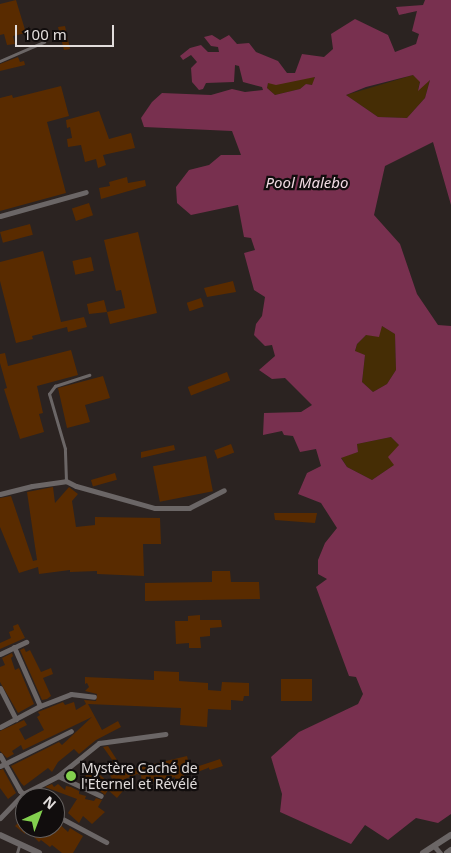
<!DOCTYPE html>
<meta charset="utf-8">
<style>
body{margin:0}
#map{position:relative;width:451px;height:853px;overflow:hidden;background:#2b2321;font-family:"Noto Sans",sans-serif}
div>[style]{position:absolute}
[style*='--x']{left:calc(var(--x)*1px);top:calc(var(--y)*1px);width:calc(var(--w)*1px);rotate:calc(var(--a)*1deg)}
.green>*{inset:0;background:#452d05}
.water>*{inset:0;background:#78304f}
.building>*{inset:0;background:#592b00;transform-origin:0 0}
.service>*{height:2.5px;margin:-1.25px;padding:0 1.25px;transform-origin:1.25px;border-radius:1.25px;background:#6b6666}
.minor>*{height:5px;margin:-2.5px;padding:0 2.5px;transform-origin:2.5px;border-radius:2.5px;background:#6b6666}
.tertiary>*{height:6px;margin:-3px;padding:0 3px;transform-origin:3px;border-radius:3px;background:#6b6666}
.dots>*{width:14px;height:14px;translate:-50% -50%;box-sizing:border-box;border:2px solid #110d0d;border-radius:50%}
span{translate:-50% -50%;white-space:nowrap;text-align:center;line-height:1.15;-webkit-text-stroke:4.5px #110d0d;paint-order:stroke}
.poi-label{font-size:14px;color:#e1dcdb}
.left{translate:0 -50%;text-align:left}
.water-label{font-size:15px;color:#f1dae2;font-style:italic}
.north{position:absolute;left:15px;top:788px;width:50px;height:50px;box-sizing:border-box;background:#110d0d;border:1px solid #64605f;border-radius:50%;rotate:43deg;font-size:14px;font-weight:700;line-height:20px;text-align:center;color:#e1dcdb}
.north::after{content:'';display:block;margin:auto;width:18px;height:22px;background:#83d04e;clip-path:polygon(50% 0,100% 100%,50% 72%,0 100%)}
.scale{position:absolute;left:15px;top:25px;width:99px;height:22px;box-sizing:border-box;border:2px solid #e1dcdb;border-top:0;padding-left:6px;font-size:15px;line-height:18px;white-space:nowrap;color:#e1dcdb;-webkit-text-stroke:4px #110d0d;paint-order:stroke}
</style>
<div id="map">
<div class="green">
<i style="clip-path:polygon(413px 75px,420px 81px,418px 90px,430px 79px,425px 98px,407px 118px,378px 117px,346px 95px)"></i>
<i style="clip-path:polygon(315px 76px,313px 85px,306px 84px,300px 89px,275px 95px,267px 88px,268px 83px)"></i>
<i style="clip-path:polygon(382px 326px,395px 334px,396px 370px,387px 384px,373px 392px,362px 382px,365px 355px,355px 352px,357px 344px,366px 335px)"></i>
<i style="clip-path:polygon(391px 437px,399px 445px,394px 465px,372px 480px,347px 467px,341px 457px,358px 452px,357px 444px)"></i>
</div>
<div class="water">
<i style="clip-path:polygon(evenodd,425px 0,451px 0,451px 205px,433px 142px,385px 166px,374px 215px,400px 244px,417px 294px,438px 325px,451px 326px,451px 814px,438px 823px,416px 818px,388px 840px,365px 825px,351px 844px,280px 812px,282px 794px,271px 757px,299px 732px,358px 704px,363px 694px,356px 677px,349px 676px,316px 587px,327px 579px,318px 574px,318px 560px,325px 543px,337px 528px,321px 503px,298px 494px,307px 473px,321px 466px,316px 449px,300px 452px,293px 436px,284px 435px,282px 431px,263px 435px,264px 413px,301px 412px,312px 405px,285px 378px,272px 379px,259px 370px,275px 356px,272px 345px,265px 346px,254px 335px,256px 324px,262px 316px,265px 297px,254px 290px,244px 253px,255px 250px,251px 238px,244px 237px,238px 205px,191px 215px,177px 203px,176px 187px,189px 170px,209px 165px,221px 155px,241px 155px,232px 131px,144px 127px,141px 118px,152px 102px,162px 93px,211px 95px,232px 89px,245px 92px,263px 90px,262px 87px,243px 82px,239px 66px,235px 65px,234px 82px,206px 83px,203px 89px,199px 90px,192px 82px,191px 68px,197px 62px,191px 55px,183px 60px,180px 56px,190px 48px,201px 45px,208px 52px,219px 52px,218px 47px,211px 46px,204px 37px,212px 35px,220px 40px,229px 35px,237px 44px,249px 43px,256px 52px,278px 61px,287px 73px,295px 73px,302px 54px,324px 57px,333px 49px,331px 34px,355px 19px,388px 35px,395px 52px,416px 44px,419px 34px,412px 31px,417px 11px,399px 15px,396px 7px,423px 5px,425px 0,413px 75px,420px 82px,418px 91px,430px 80px,425px 98px,407px 118px,378px 117px,346px 95px,366px 87px,413px 75px,425px 0,315px 77px,312px 85px,306px 84px,300px 89px,275px 95px,267px 88px,268px 83px,276px 85px,315px 77px,425px 0,382px 326px,395px 334px,396px 370px,387px 384px,373px 392px,362px 382px,365px 355px,355px 351px,357px 344px,366px 335px,379px 337px,382px 326px,425px 0,391px 437px,399px 445px,388px 457px,394px 465px,372px 480px,347px 467px,341px 458px,358px 452px,357px 444px,391px 437px)"></i>
</div>
<div class="building">
<i style="clip-path:polygon(16px 0,26px 33px,13px 36px,15px 44px,7px 45px,4px 34px,0 35px,0 4px)"></i>
<i style="clip-path:polygon(65px 26px,70px 49px,64px 50px,58px 27px)"></i>
<i style="clip-path:polygon(18px 57px,20px 62px,24px 61px,25px 65px,0 71px,0 64px)"></i>
<i style="clip-path:polygon(61px 86px,69px 116px,47px 122px,66px 193px,0 211px,0 98px,12px 95px,13px 98px)"></i>
<i style="clip-path:polygon(99px 111px,109px 139px,131px 133px,135px 148px,103px 155px,106px 165px,98px 168px,96px 159px,85px 162px,81px 145px,68px 147px,67px 139px,72px 138px,70px 127px,67px 128px,66px 120px)"></i>
<i style="clip-path:polygon(127px 177px,128px 183px,145px 180px,146px 186px,101px 199px,99px 188px,110px 186px,109px 182px)"></i>
<i style="left:89px;top:203px;width:13px;height:18px;rotate:72deg"></i>
<i style="left:30px;top:224px;width:11px;height:31px;rotate:75deg"></i>
<i style="clip-path:polygon(138px 232px,157px 313px,110px 324px,107px 312px,125px 308px,121px 290px,116px 291px,104px 240px)"></i>
<i style="clip-path:polygon(43px 251px,61px 322px,84px 317px,87px 327px,68px 332px,67px 327px,32px 336px,33px 339px,16px 343px,0 281px,0 262px)"></i>
<i style="left:91px;top:257px;width:14px;height:19px;rotate:78deg"></i>
<i style="clip-path:polygon(233px 281px,236px 292px,207px 297px,204px 288px)"></i>
<i style="left:201px;top:298px;width:9px;height:15px;rotate:72deg"></i>
<i style="clip-path:polygon(104px 300px,107px 312px,89px 314px,87px 304px)"></i>
<i style="clip-path:polygon(71px 350px,78px 375px,37px 386px,43px 413px,39px 414px,44px 432px,20px 439px,4px 389px,7px 388px,0 363px,0 354px,5px 353px,8px 366px)"></i>
<i style="left:227px;top:372px;width:9px;height:42px;rotate:69deg"></i>
<i style="clip-path:polygon(103px 376px,110px 398px,85px 405px,90px 422px,67px 428px,58px 388px)"></i>
<i style="left:231px;top:444px;width:9px;height:18px;rotate:69deg"></i>
<i style="clip-path:polygon(174px 445px,175px 450px,141px 458px,141px 452px)"></i>
<i style="left:206px;top:456px;width:36px;height:54px;rotate:79deg"></i>
<i style="left:115px;top:473px;width:7px;height:25px;rotate:74deg"></i>
<i style="clip-path:polygon(53px 487px,55px 503px,69px 487px,78px 494px,72px 501px,76px 527px,95px 525px,95px 517px,160px 518px,161px 544px,143px 544px,144px 576px,97px 574px,97px 571px,70px 572px,70px 570px,39px 574px,38px 567px,19px 573px,0 527px,0 498px,11px 496px,33px 561px,37px 560px,27px 492px)"></i>
<i style="clip-path:polygon(274px 513px,317px 513px,315px 523px,275px 520px)"></i>
<i style="clip-path:polygon(212px 571px,230px 571px,231px 582px,259px 582px,260px 599px,145px 601px,145px 583px,212px 582px)"></i>
<i style="clip-path:polygon(200px 615px,200px 620px,221px 620px,222px 627px,210px 628px,210px 636px,200px 637px,201px 648px,189px 648px,189px 643px,176px 644px,175px 621px,188px 621px,188px 616px)"></i>
<i style="clip-path:polygon(18px 624px,25px 638px,0 649px,0 643px,11px 638px,9px 632px,14px 630px,13px 626px)"></i>
<i style="clip-path:polygon(24px 648px,26px 652px,30px 650px,41px 672px,51px 668px,53px 674px,43px 678px,51px 696px,47px 699px,42px 700px,20px 650px)"></i>
<i style="clip-path:polygon(12px 653px,13px 656px,11px 658px,15px 670px,19px 668px,34px 704px,18px 713px,0 682px,0 667px,5px 665px,2px 658px)"></i>
<i style="clip-path:polygon(154px 671px,179px 672px,179px 681px,208px 683px,208px 690px,221px 691px,222px 682px,249px 683px,249px 696px,244px 696px,243px 701px,231px 700px,231px 710px,208px 709px,207px 727px,180px 725px,181px 708px,88px 704px,102px 730px,118px 721px,121px 727px,96px 740px,79px 754px,74px 749px,58px 762px,52px 772px,48px 768px,24px 786px,21px 783px,11px 766px,59px 742px,62px 745px,92px 717px,23px 750px,21px 745px,12px 751px,14px 754px,7px 758px,0 751px,0 731px,24px 720px,27px 725px,19px 729px,25px 740px,44px 730px,37px 717px,40px 715px,38px 712px,63px 702px,65px 705px,74px 702px,76px 710px,86px 704px,84px 700px,96px 701px,97px 694px,85px 691px,89px 687px,87px 683px,85px 684px,85px 677px,154px 680px)"></i>
<i style="left:281px;top:679px;width:31px;height:22px"></i>
<i style="clip-path:polygon(108px 746px,124px 771px,187px 756px,189px 764px,182px 766px,186px 785px,176px 787px,175px 777px,142px 784px,141px 775px,137px 774px,118px 782px,127px 786px,117px 798px,108px 790px,105px 795px,96px 788px,99px 785px,83px 780px,84px 776px,95px 771px,117px 789px,105px 765px,113px 761px,103px 747px)"></i>
<i style="clip-path:polygon(220px 759px,223px 766px,210px 770px,208px 767px,208px 768px,195px 773px,193px 768px)"></i>
<i style="clip-path:polygon(3px 769px,16px 793px,8px 799px,0 788px,0 770px)"></i>
<i style="clip-path:polygon(52px 784px,54px 787px,58px 784px,65px 790px,66px 786px,71px 787px,79px 791px,79px 794px,86px 796px,85px 799px,94px 801px,96px 798px,102px 800px,98px 807px,105px 812px,92px 824px,83px 816px,79px 823px,68px 813px,77px 799px,45px 787px)"></i>
<i style="clip-path:polygon(25px 816px,25px 828px,55px 828px,55px 820px,68px 832px,70px 828px,83px 836px,73px 853px,62px 853px,52px 845px,50px 847px,41px 840px,39px 842px,25px 828px,25px 834px,15px 826px)"></i>
</div>
<div class="service">
<i style="--x:0;--y:61;--w:48;--a:-23.4"></i>
<i style="--x:66;--y:481;--w:32;--a:-92"></i>
<i style="--x:65;--y:449;--w:57;--a:-106.2"></i>
<i style="--x:49;--y:394;--w:10;--a:-53"></i>
<i style="--x:55;--y:386;--w:36;--a:-18"></i>
<i style="--x:17;--y:853;--w:7;--a:-74"></i>
</div>
<div class="minor">
<i style="--x:0;--y:216;--w:89;--a:-15.6"></i>
<i style="--x:0;--y:494;--w:33;--a:-14"></i>
<i style="--x:32;--y:486;--w:34;--a:-8"></i>
<i style="--x:66;--y:481;--w:11;--a:27"></i>
<i style="--x:76;--y:486;--w:82;--a:15.6"></i>
<i style="--x:155;--y:508;--w:34;--a:0"></i>
<i style="--x:189;--y:508;--w:39;--a:-27"></i>
<i style="--x:14;--y:647;--w:64;--a:66.2"></i>
<i style="--x:0;--y:654;--w:29;--a:-25"></i>
<i style="--x:0;--y:688;--w:35;--a:63"></i>
<i style="--x:0;--y:727;--w:45;--a:-27.7"></i>
<i style="--x:40;--y:706;--w:33;--a:-21"></i>
<i style="--x:71;--y:694;--w:23;--a:7"></i>
<i style="--x:0;--y:755;--w:41;--a:60.9"></i>
<i style="--x:20;--y:791;--w:11;--a:38"></i>
<i style="--x:0;--y:766;--w:79;--a:-26.2"></i>
<i style="--x:58;--y:776;--w:47;--a:24.9"></i>
<i style="--x:55;--y:815;--w:58;--a:27.9"></i>
<i style="--x:0;--y:818;--w:33;--a:-46"></i>
<i style="--x:23;--y:794;--w:39;--a:-27"></i>
<i style="--x:58;--y:776;--w:53;--a:-38.8"></i>
<i style="--x:99;--y:743;--w:67;--a:-7.8"></i>
<i style="--x:434;--y:846;--w:9;--a:49"></i>
</div>
<div class="tertiary">
<i style="--x:0;--y:835;--w:43;--a:24.8"></i>
<i style="--x:423;--y:853;--w:33;--a:-33"></i>
<i style="--x:447;--y:853;--w:5;--a:-37"></i>
</div>
<div class="dots">
<i style="left:71px;top:776px;background:#83d04e"></i>
</div>
<div class="poi-label">
<span class="left" style="left:81px;top:776px">Mystère Caché de<br>l'Eternel et Révélé</span>
</div>
<div class="water-label">
<span style="left:307px;top:183px">Pool Malebo</span>
</div>
<div class="north">N</div>
<div class="scale">100 m</div>
</div>
